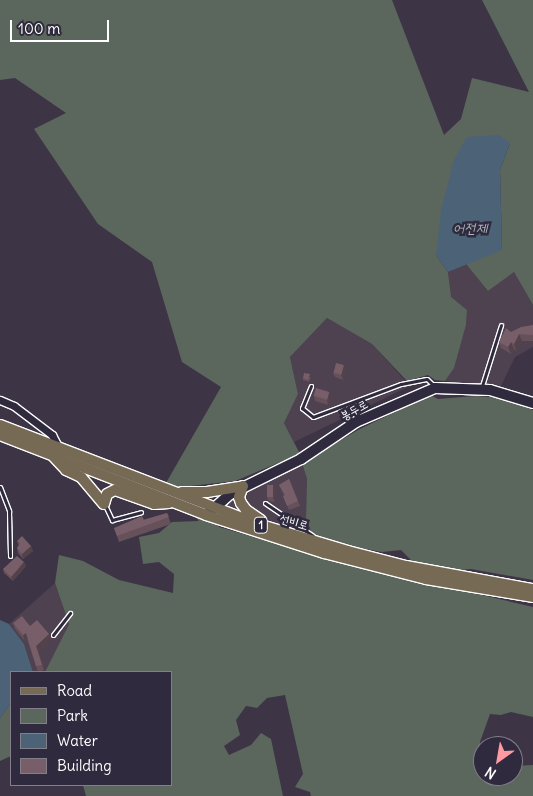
<!DOCTYPE html>
<meta charset="utf-8">
<style>
body{margin:0}
#map{position:relative;width:533px;height:796px;overflow:hidden;background:#3d3446;font-family:Delius,"Poor Story",sans-serif}
div>[style]{position:absolute}
[style*='--x']{left:calc(var(--x)*1px);top:calc(var(--y)*1px);width:calc(var(--w)*1px);rotate:calc(var(--a)*1deg)}
.built>*{inset:0;background:#4e4150}
.green>*{inset:0;background:#5b675d}
.water>*{inset:0;background:#4c6277}
.roads{filter:drop-shadow(1px 0 #fff) drop-shadow(-1px 0 #fff) drop-shadow(0 1px #fff) drop-shadow(0 -1px #fff)}
.lane>*{height:3px;margin:-1.5px;padding:0 1.5px;transform-origin:1.5px;border-radius:1.5px;background:#2f2a3d}
.street>*{height:7px;margin:-3.5px;padding:0 3.5px;transform-origin:3.5px;border-radius:3.5px;background:#2f2a3d}
.secondary>*{height:10px;margin:-5px;padding:0 5px;transform-origin:5px;border-radius:5px;background:#2f2a3d}
.primary>*{height:10px;margin:-5px;padding:0 5px;transform-origin:5px;border-radius:5px;background:#776a54}
.wall>*{inset:0;background:#66515a}
.shaded-wall>*{inset:0;background:#53424a}
.building>*{inset:0;background:#775e69;transform-origin:0 0}
span{translate:-50% -50%;white-space:nowrap;text-align:center;line-height:1.15;-webkit-text-stroke:5px #2f2a3d;paint-order:stroke}
.shield-label span{padding:1px 4px;background:#2f2a3d;border:1px solid;border-radius:4px;-webkit-text-stroke-width:0}
.shield-label{font-size:11px;color:#fff;font-weight:700}
.street-label{font-size:12px;color:#fff}
.water-label{font-size:14px;color:#aeb8c2;font-style:italic}
.legend{position:absolute;left:10px;top:671px;width:162px;height:115px;box-sizing:border-box;background:#2f2a3d;border:1px solid #827f8b;margin:0;padding:6px 9px;list-style:none;font-size:15px;color:#fff}
.legend li{display:flex;align-items:center;gap:10px;height:25px}
.legend b{width:25px;border:1px solid #827f8b}
.north{position:absolute;left:473px;top:736px;width:50px;height:50px;box-sizing:border-box;background:#2f2a3d;border:1px solid #827f8b;border-radius:50%;rotate:212deg;font-size:14px;font-weight:700;line-height:20px;text-align:center;color:#fff}
.north::after{content:'';display:block;margin:auto;width:18px;height:22px;background:#ff9aa2;clip-path:polygon(50% 0,100% 100%,50% 72%,0 100%)}
.scale{position:absolute;left:10px;top:20px;width:99px;height:22px;box-sizing:border-box;border:2px solid #fff;border-top:0;padding-left:6px;font-size:15px;line-height:18px;white-space:nowrap;color:#fff;-webkit-text-stroke:4px #2f2a3d;paint-order:stroke}
</style>
<div id="map">
<div class="built">
<i style="clip-path:polygon(466px 264px,488px 291px,514px 272px,533px 305px,533px 347px,515px 357px,501px 386px,445px 381px,454px 367px,466px 325px,467px 310px,450px 297px,448px 272px)"></i>
<i style="clip-path:polygon(327px 318px,372px 344px,410px 386px,294px 442px,284px 423px,298px 394px,290px 357px)"></i>
<i style="clip-path:polygon(302px 463px,307px 479px,306px 518px,312px 534px,225px 506px,251px 486px)"></i>
<i style="clip-path:polygon(55px 583px,69px 624px,45px 672px,33px 672px,24px 644px,9px 624px)"></i>
</div>
<div class="green">
<i style="clip-path:polygon(0 0,392px 0,444px 135px,461px 119px,472px 78px,529px 92px,482px 0,533px 0,533px 305px,514px 272px,488px 291px,466px 264px,502px 249px,500px 170px,510px 143px,436px 255px,448px 272px,451px 297px,467px 310px,466px 325px,454px 368px,445px 381px,435px 380px,428px 375px,407px 381px,372px 344px,327px 318px,290px 357px,298px 394px,284px 423px,300px 454px,235px 481px,181px 487px,219px 527px,358px 566px,533px 607px,533px 717px,511px 712px,501px 715px,490px 714px,480px 742px,479px 766px,483px 766px,483px 776px,513px 776px,513px 766px,533px 765px,533px 796px,311px 796px,310px 792px,295px 787px,303px 774px,285px 695px,267px 698px,257px 708px,246px 706px,236px 720px,240px 735px,224px 746px,229px 755px,251px 745px,261px 733px,271px 739px,283px 796px,86px 796px,83px 785px,171px 785px,171px 672px,45px 672px,69px 624px,55px 583px,59px 555px,83px 561px,119px 580px,173px 593px,174px 574px,159px 562px,143px 564px,139px 537px,159px 533px,172px 522px,199px 521px,166px 483px,221px 387px,182px 362px,152px 262px,98px 224px,34px 129px,66px 113px,15px 78px,0 80px)"></i>
<i style="clip-path:polygon(430px 395px,438px 399px,476px 396px,502px 398px,533px 410px,533px 580px,471px 569px,450px 571px,415px 564px,401px 550px,382px 552px,349px 546px,312px 534px,306px 518px,307px 479px,302px 463px,358px 430px)"></i>
<i style="clip-path:polygon(11px 703px,11px 756px,0 761px,0 718px)"></i>
</div>
<div class="water">
<i style="clip-path:polygon(499px 135px,510px 143px,500px 170px,502px 250px,448px 272px,436px 255px,441px 210px,454px 160px,467px 137px)"></i>
<i style="clip-path:polygon(0 620px,9px 624px,24px 644px,33px 672px,11px 672px,11px 703px,0 718px)"></i>
</div>
<div class="roads">
<div class="lane">
<i style="--x:311;--y:386;--w:24;--a:112"></i>
<i style="--x:302;--y:408;--w:14;--a:39"></i>
<i style="--x:313;--y:417;--w:94;--a:-20.6"></i>
<i style="--x:401;--y:384;--w:26;--a:-11"></i>
<i style="--x:427;--y:379;--w:11;--a:45"></i>
<i style="--x:481;--y:389;--w:67;--a:-72.6"></i>
<i style="--x:0;--y:487;--w:26;--a:69"></i>
<i style="--x:9;--y:511;--w:45;--a:88.7"></i>
<i style="--x:265;--y:503;--w:58;--a:34.5"></i>
<i style="--x:105;--y:505;--w:17;--a:65"></i>
<i style="--x:112;--y:520;--w:30;--a:-15"></i>
<i style="--x:53;--y:635;--w:28;--a:-52"></i>
</div>
<div class="street">
<i style="--x:0;--y:400;--w:15;--a:23"></i>
<i style="--x:14;--y:406;--w:48;--a:37.3"></i>
<i style="--x:52;--y:435;--w:15;--a:62"></i>
</div>
<div class="secondary">
<i style="--x:210;--y:512;--w:27;--a:-42"></i>
<i style="--x:230;--y:494;--w:79;--a:-26.2"></i>
<i style="--x:301;--y:459;--w:66;--a:-33.9"></i>
<i style="--x:356;--y:422;--w:86;--a:-23.3"></i>
<i style="--x:435;--y:388;--w:55;--a:2.1"></i>
<i style="--x:490;--y:390;--w:45;--a:16.8"></i>
</div>
<div class="primary">
<i style="--x:0;--y:425;--w:276;--a:21"></i>
<i style="--x:258;--y:524;--w:94;--a:16.7"></i>
<i style="--x:348;--y:551;--w:60;--a:14.5"></i>
<i style="--x:406;--y:566;--w:129;--a:10.3"></i>
<i style="--x:0;--y:435;--w:221;--a:21.2"></i>
<i style="--x:206;--y:515;--w:124;--a:17.9"></i>
<i style="--x:324;--y:553;--w:105;--a:14.3"></i>
<i style="--x:426;--y:579;--w:109;--a:9.5"></i>
<i style="--x:54;--y:457;--w:18;--a:47"></i>
<i style="--x:66;--y:470;--w:17;--a:25"></i>
<i style="--x:81;--y:477;--w:35;--a:50"></i>
<i style="--x:104;--y:504;--w:10;--a:-73"></i>
<i style="--x:107;--y:494;--w:9;--a:-27"></i>
<i style="--x:115;--y:490;--w:41;--a:19.7"></i>
<i style="--x:154;--y:504;--w:15;--a:-4"></i>
<i style="--x:182;--y:492;--w:25;--a:0"></i>
<i style="--x:207;--y:492;--w:36;--a:-9"></i>
<i style="--x:243;--y:486;--w:12;--a:110"></i>
<i style="--x:239;--y:497;--w:6;--a:72"></i>
<i style="--x:241;--y:503;--w:9;--a:54"></i>
<i style="--x:246;--y:510;--w:18;--a:34"></i>
</div>
</div>
<div class="wall">
<i style="clip-path:polygon(533px 325px,533px 341px,522px 341px,516px 351px,514px 349px,511px 354px,501px 348px,499px 342px,511px 332px)"></i>
<i style="clip-path:polygon(344px 365px,346px 370px,343px 380px,335px 377px,333px 373px)"></i>
<i style="clip-path:polygon(311px 377px,309px 382px,303px 380px,303px 378px)"></i>
<i style="clip-path:polygon(314px 396px,331px 397px,328px 405px,315px 401px)"></i>
<i style="clip-path:polygon(289px 479px,300px 506px,289px 510px,283px 496px,284px 495px,279px 485px)"></i>
<i style="clip-path:polygon(273px 485px,275px 490px,275px 502px,269px 501px,267px 497px)"></i>
<i style="clip-path:polygon(167px 513px,171px 524px,119px 542px,114px 528px)"></i>
<i style="clip-path:polygon(17px 541px,31px 546px,33px 551px,23px 559px,18px 553px,17px 548px,19px 546px)"></i>
<i style="clip-path:polygon(26px 566px,13px 581px,4px 573px,3px 569px)"></i>
<i style="clip-path:polygon(13px 623px,30px 626px,49px 634px,51px 640px,38px 651px,44px 670px,38px 672px,27px 639px,25px 641px,15px 629px)"></i>
</div>
<div class="shaded-wall">
<i style="clip-path:polygon(519px 334px,522px 341px,516px 351px,514px 344px)"></i>
<i style="clip-path:polygon(511px 342px,514px 349px,511px 354px,508px 347px)"></i>
<i style="clip-path:polygon(344px 365px,346px 370px,343px 380px,341px 375px)"></i>
<i style="clip-path:polygon(329px 392px,331px 397px,328px 405px,327px 400px)"></i>
<i style="clip-path:polygon(273px 485px,275px 490px,275px 502px,273px 498px)"></i>
<i style="clip-path:polygon(31px 546px,33px 551px,23px 559px,22px 554px)"></i>
<i style="clip-path:polygon(24px 562px,26px 566px,13px 581px,11px 577px)"></i>
<i style="clip-path:polygon(26px 633px,28px 639px,25px 641px,23px 635px)"></i>
<i style="clip-path:polygon(49px 634px,51px 640px,38px 651px,44px 670px,36px 646px)"></i>
</div>
<div class="building">
<i style="clip-path:polygon(533px 325px,533px 335px,519px 334px,514px 344px,511px 342px,508px 347px,499px 342px,506px 328px,511px 332px,521px 327px)"></i>
<i style="left:336px;top:363px;width:8px;height:10px;rotate:14deg"></i>
<i style="clip-path:polygon(304px 373px,310px 374px,308px 380px,303px 378px)"></i>
<i style="left:316px;top:388px;width:14px;height:8px;rotate:17deg"></i>
<i style="clip-path:polygon(289px 479px,298px 501px,287px 506px,283px 496px,285px 495px,279px 485px)"></i>
<i style="left:267px;top:485px;width:6px;height:12px"></i>
<i style="clip-path:polygon(167px 513px,169px 517px,117px 536px,114px 528px,142px 516px,144px 520px)"></i>
<i style="clip-path:polygon(22px 536px,31px 546px,22px 554px,17px 548px,20px 543px,17px 541px)"></i>
<i style="clip-path:polygon(17px 556px,24px 562px,11px 577px,3px 569px)"></i>
<i style="clip-path:polygon(22px 616px,30px 626px,37px 620px,49px 634px,36px 646px,42px 665px,36px 666px,26px 633px,23px 635px,13px 623px)"></i>
</div>
<div class="shield-label">
<span style="left:261px;top:525px">1</span>
</div>
<div class="street-label">
<span style="left:354px;top:410px;rotate:-29deg">봉두로</span>
<span style="left:294px;top:522px;rotate:17deg">선비로</span>
</div>
<div class="water-label">
<span style="left:470px;top:228px">어전제</span>
</div>
<ul class="legend">
<li><b style="height:6px;background:#776a54"></b>Road</li>
<li><b style="height:14px;background:#5b675d"></b>Park</li>
<li><b style="height:14px;background:#4c6277"></b>Water</li>
<li><b style="height:14px;background:#775e69"></b>Building</li>
</ul>
<div class="north">N</div>
<div class="scale">100 m</div>
</div>
